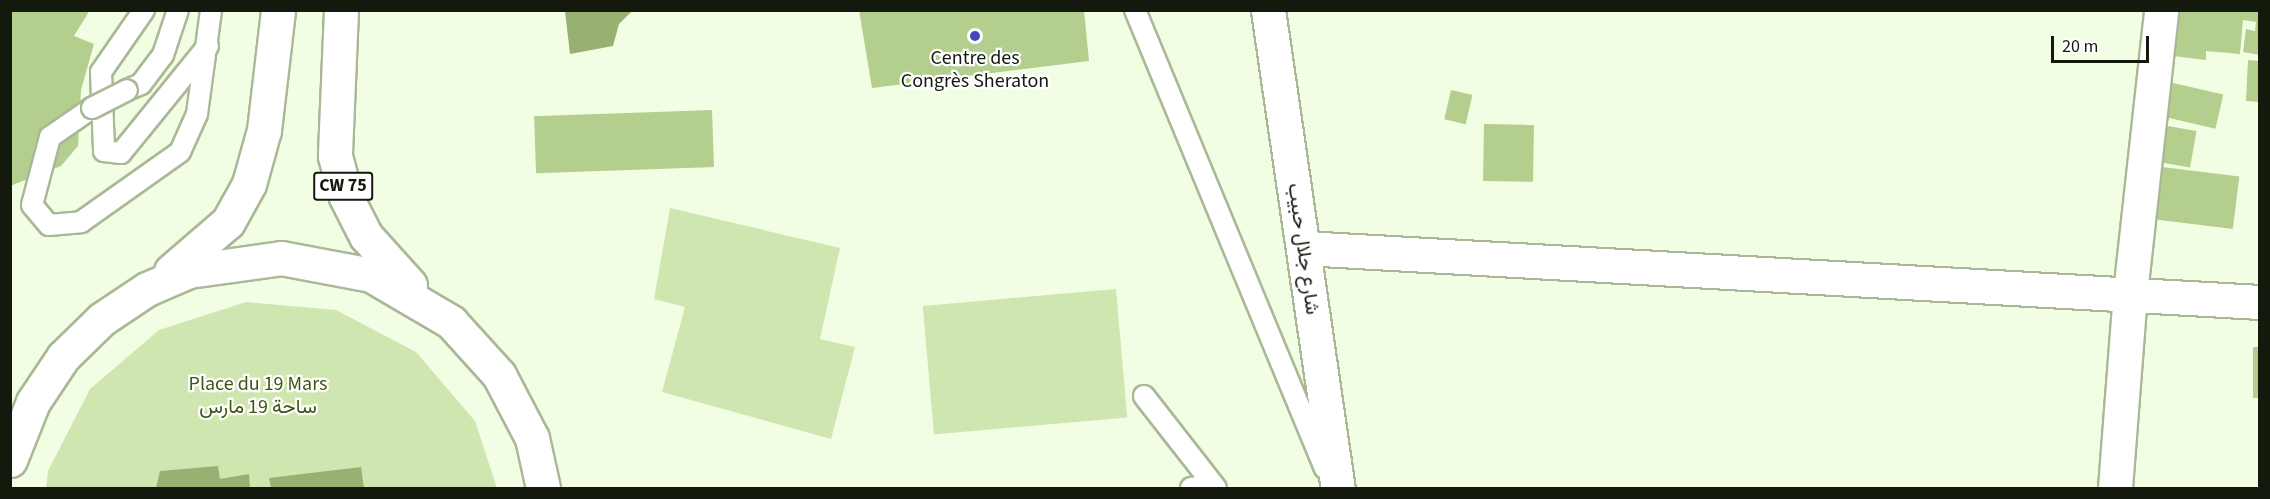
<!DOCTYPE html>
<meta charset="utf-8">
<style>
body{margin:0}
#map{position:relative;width:2270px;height:499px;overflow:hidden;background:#f2fee3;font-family:"Source Sans 3",Vazirmatn,sans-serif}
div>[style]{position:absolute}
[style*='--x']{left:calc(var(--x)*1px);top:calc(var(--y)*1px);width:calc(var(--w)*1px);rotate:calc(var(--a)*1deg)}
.green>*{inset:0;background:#d0e6b0;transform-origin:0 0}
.water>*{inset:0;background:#98b173}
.building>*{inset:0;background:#b4ce8e;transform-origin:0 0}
.roads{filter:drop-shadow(2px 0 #aab897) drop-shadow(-2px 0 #aab897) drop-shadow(0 2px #aab897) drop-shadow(0 -2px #aab897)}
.service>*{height:20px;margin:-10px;padding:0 10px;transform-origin:10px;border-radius:10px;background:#fff}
.minor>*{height:33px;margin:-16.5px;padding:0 16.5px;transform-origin:16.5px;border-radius:16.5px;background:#fff}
.tertiary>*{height:33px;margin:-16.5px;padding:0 16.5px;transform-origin:16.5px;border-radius:16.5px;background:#fff}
.primary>*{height:33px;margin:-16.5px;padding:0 16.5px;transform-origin:16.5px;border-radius:16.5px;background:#fff}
.bridges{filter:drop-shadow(2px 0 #aab897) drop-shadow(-2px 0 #aab897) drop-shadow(0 2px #aab897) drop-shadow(0 -2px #aab897)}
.service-bridge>*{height:20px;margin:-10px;padding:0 10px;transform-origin:10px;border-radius:10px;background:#fff}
.dots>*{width:16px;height:16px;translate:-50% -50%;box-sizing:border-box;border:3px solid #fff;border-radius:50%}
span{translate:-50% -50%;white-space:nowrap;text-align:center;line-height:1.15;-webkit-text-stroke:4.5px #fff;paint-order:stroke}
.shield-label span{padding:2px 4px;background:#fff;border:2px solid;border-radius:4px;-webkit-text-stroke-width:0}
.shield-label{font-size:18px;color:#14190d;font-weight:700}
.poi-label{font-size:20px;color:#14190d}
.street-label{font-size:20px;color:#14190d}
.park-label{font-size:20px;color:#3f5512}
.frame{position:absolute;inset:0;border:12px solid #14190d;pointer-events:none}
.scale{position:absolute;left:2051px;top:36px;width:98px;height:27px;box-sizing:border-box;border:3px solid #14190d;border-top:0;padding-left:8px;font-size:18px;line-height:21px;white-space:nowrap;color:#14190d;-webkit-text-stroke:4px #fff;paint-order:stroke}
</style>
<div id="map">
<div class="green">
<i style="clip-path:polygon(670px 208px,840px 248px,820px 339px,855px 347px,831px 439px,662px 392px,685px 307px,654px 299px)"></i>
<i style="left:1116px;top:289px;width:129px;height:194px;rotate:85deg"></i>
<i style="clip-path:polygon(246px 302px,336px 310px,416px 352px,475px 421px,497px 488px,46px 488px,48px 471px,90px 389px,159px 330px)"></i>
</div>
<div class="water">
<i style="clip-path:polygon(565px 11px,565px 10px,632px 11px,619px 24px,613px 46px,570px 54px)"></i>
<i style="clip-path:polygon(218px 466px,220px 479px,249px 474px,250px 488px,156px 488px,160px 471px)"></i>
<i style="clip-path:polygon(361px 467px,364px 488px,271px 488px,269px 478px)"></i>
</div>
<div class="building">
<i style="clip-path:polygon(10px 10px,90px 10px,74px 36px,94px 44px,81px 90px,78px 146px,61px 166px,10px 186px)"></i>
<i style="clip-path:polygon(859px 10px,1084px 10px,1089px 61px,872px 88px)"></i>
<i style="clip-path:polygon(2161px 10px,2260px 10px,2260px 55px,2243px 52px,2246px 29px,2255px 31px,2256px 22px,2243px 20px,2240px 54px,2206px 51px,2206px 60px,2157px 54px)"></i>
<i style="clip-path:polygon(2248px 60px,2260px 61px,2260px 102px,2246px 101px)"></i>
<i style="left:2160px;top:80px;width:65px;height:35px;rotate:13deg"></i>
<i style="left:1451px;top:90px;width:22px;height:30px;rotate:13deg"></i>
<i style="left:712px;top:110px;width:57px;height:178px;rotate:88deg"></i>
<i style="left:1484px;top:124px;width:50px;height:57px;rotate:1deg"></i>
<i style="left:2162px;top:125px;width:35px;height:37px;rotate:10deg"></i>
<i style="left:2146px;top:165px;width:94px;height:53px;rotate:7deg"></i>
<i style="left:2253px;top:347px;width:7px;height:51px"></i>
</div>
<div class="roads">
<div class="service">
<i style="--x:144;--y:10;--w:75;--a:124.7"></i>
<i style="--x:101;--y:72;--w:79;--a:87.8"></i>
<i style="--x:104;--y:151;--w:17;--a:7"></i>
<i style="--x:121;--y:153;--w:138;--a:-50.9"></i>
<i style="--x:1135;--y:10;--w:496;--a:67.5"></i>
<i style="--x:127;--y:90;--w:15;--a:-23"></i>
<i style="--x:141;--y:84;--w:36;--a:-53"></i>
<i style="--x:163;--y:55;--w:47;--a:-71.6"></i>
<i style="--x:92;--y:108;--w:51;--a:145.4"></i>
<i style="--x:50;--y:137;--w:70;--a:104.8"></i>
<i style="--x:32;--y:205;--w:26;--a:50"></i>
<i style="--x:49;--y:225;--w:32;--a:-5"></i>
<i style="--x:81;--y:222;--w:121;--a:-35.3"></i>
<i style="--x:180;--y:152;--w:42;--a:-65.9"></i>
<i style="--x:197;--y:114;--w:105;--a:-82.3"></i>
<i style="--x:1144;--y:396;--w:117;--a:52"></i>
<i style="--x:1191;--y:488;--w:22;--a:-8"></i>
</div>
<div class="minor">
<i style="--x:1303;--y:248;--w:959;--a:3.23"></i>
<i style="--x:2115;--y:488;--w:196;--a:-85.6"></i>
<i style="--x:2130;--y:293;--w:285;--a:-83.7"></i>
</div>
<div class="tertiary">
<i style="--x:1268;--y:10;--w:483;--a:81.7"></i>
</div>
<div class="primary">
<i style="--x:341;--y:10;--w:146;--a:92.4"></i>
<i style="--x:335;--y:156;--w:42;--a:75"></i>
<i style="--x:346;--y:197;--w:44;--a:62.9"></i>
<i style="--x:366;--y:236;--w:66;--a:48.1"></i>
<i style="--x:171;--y:271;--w:75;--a:-40.7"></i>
<i style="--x:228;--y:222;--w:43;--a:-61.1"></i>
<i style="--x:249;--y:184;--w:56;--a:-74.5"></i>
<i style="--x:264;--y:130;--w:121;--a:-83.3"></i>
<i style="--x:10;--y:460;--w:62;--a:-68.4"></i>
<i style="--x:33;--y:402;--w:54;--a:-56.3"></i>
<i style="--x:63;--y:357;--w:54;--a:-44.3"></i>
<i style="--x:102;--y:319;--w:54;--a:-33.7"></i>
<i style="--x:147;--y:289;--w:46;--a:-23.2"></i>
<i style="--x:189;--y:271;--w:93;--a:-8"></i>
<i style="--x:281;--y:258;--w:92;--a:10.7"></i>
<i style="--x:371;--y:275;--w:93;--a:30.4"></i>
<i style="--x:451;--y:322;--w:72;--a:47.8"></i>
<i style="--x:499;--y:375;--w:71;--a:62.4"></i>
<i style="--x:532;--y:438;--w:51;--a:77.6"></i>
</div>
</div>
<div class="bridges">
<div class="service-bridge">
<i style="--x:92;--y:108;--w:39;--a:-27"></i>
</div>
</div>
<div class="dots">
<i style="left:975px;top:36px;background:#4446bb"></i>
</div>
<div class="shield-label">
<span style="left:343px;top:186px">CW 75</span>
</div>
<div class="poi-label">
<span style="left:975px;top:70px">Centre des<br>Congrès Sheraton</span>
</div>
<div class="street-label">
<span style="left:1303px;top:249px;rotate:82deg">شارع جلال حبيب</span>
</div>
<div class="park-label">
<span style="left:258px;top:396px">Place du 19 Mars<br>ساحة 19 مارس</span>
</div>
<div class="frame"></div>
<div class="scale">20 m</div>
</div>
